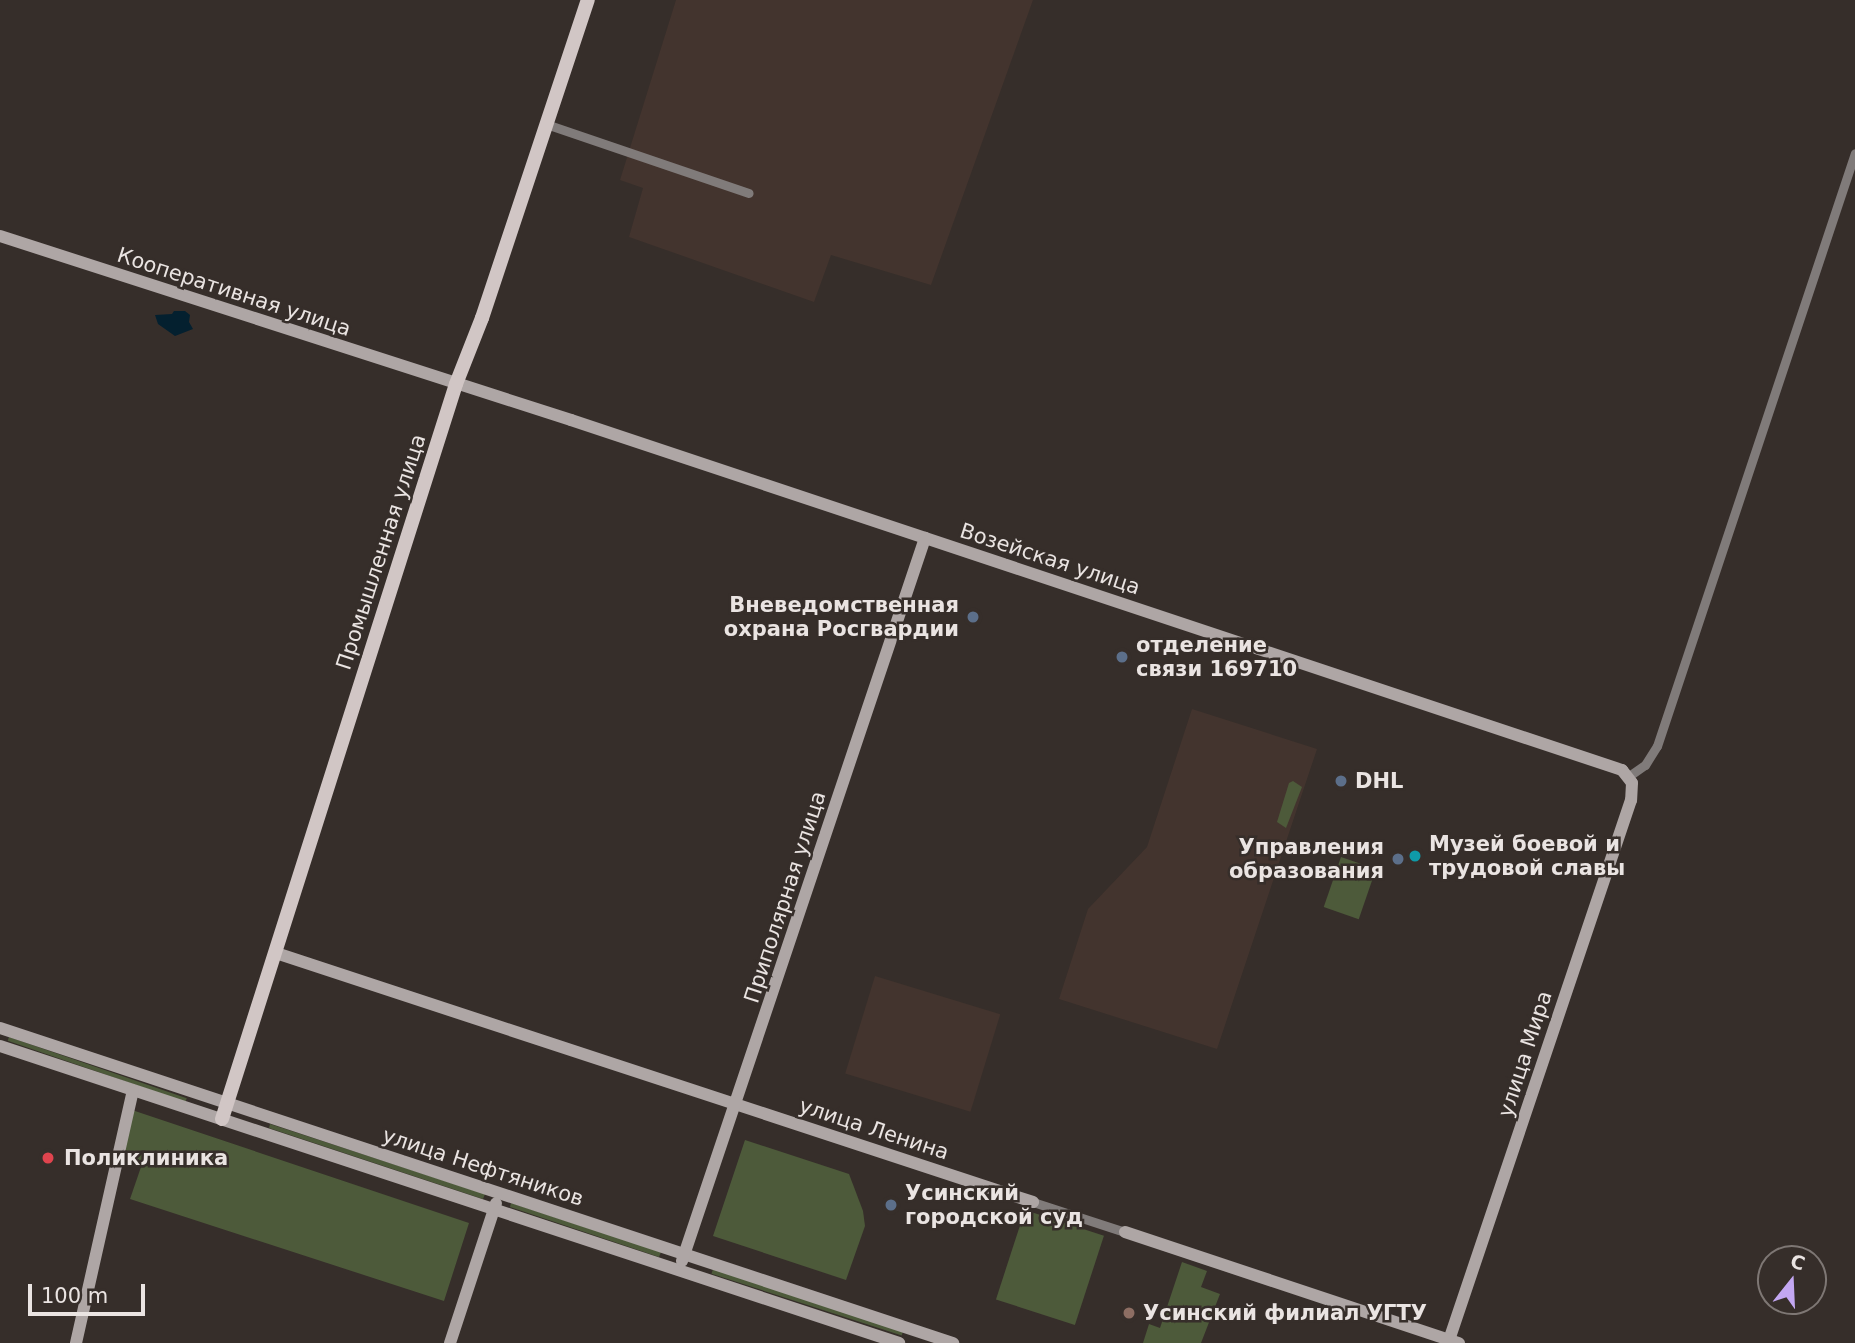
<!DOCTYPE html>
<meta charset="utf-8">
<style>
body{margin:0}
#map{position:relative;width:1855px;height:1343px;overflow:hidden;background:#362e2a;font-family:"DejaVu Sans",sans-serif}
div>[style]{position:absolute}
[style*='--x']{left:calc(var(--x)*1px);top:calc(var(--y)*1px);width:calc(var(--w)*1px);rotate:calc(var(--a)*1deg)}
.built>*{inset:0;background:#43342e;transform-origin:0 0}
.green>*{inset:0;background:#4d5a3a;transform-origin:0 0}
.water>*{inset:0;background:#04202f}
.street>*{height:9px;margin:-4.5px;padding:0 4.5px;transform-origin:4.5px;border-radius:4.5px;background:#807b7a}
.secondary>*{height:12px;margin:-6px;padding:0 6px;transform-origin:6px;border-radius:6px;background:#aea6a5}
.primary>*{height:14px;margin:-7px;padding:0 7px;transform-origin:7px;border-radius:7px;background:#d1c6c5}
.dots>*{width:19px;height:19px;translate:-50% -50%;box-sizing:border-box;border:4px solid #362e2a;border-radius:50%}
span{translate:-50% -50%;white-space:nowrap;text-align:center;line-height:1.15;-webkit-text-stroke:5px #362e2a;paint-order:stroke}
.street-label{font-size:21px;color:#eae4e2}
.poi-label{font-size:21px;color:#eae4e2;font-weight:700}
.right{translate:-100% -50%;text-align:right}
.left{translate:0 -50%;text-align:left}
.north{position:absolute;left:1757px;top:1245px;width:70px;height:70px;box-sizing:border-box;background:#362e2a;border:2px solid #7e7774;border-radius:50%;rotate:18deg;font-size:19px;font-weight:700;line-height:28px;text-align:center;color:#eae4e2}
.north::after{content:'';display:block;margin:auto;width:24px;height:32px;background:#c3a7f2;clip-path:polygon(50% 0,100% 100%,50% 72%,0 100%)}
.scale{position:absolute;left:28px;top:1284px;width:117px;height:32px;box-sizing:border-box;border:4px solid #eae4e2;border-top:0;padding-left:9px;font-size:21px;line-height:24px;white-space:nowrap;color:#eae4e2;-webkit-text-stroke:5px #362e2a;paint-order:stroke}
</style>
<div id="map">
<div class="built">
<i style="clip-path:polygon(676px 0,1033px 0,931px 285px,831px 255px,814px 302px,629px 237px,643px 188px,620px 180px)"></i>
<i style="clip-path:polygon(1192px 709px,1317px 749px,1217px 1049px,1059px 999px,1088px 909px,1147px 847px)"></i>
<i style="left:875px;top:976px;width:131px;height:102px;rotate:17deg"></i>
</div>
<div class="green">
<i style="clip-path:polygon(1293px 781px,1302px 787px,1286px 828px,1277px 822px,1289px 783px)"></i>
<i style="left:1341px;top:857px;width:37px;height:53px;rotate:19deg"></i>
<i style="left:9px;top:1037px;width:188px;height:4px;rotate:19deg"></i>
<i style="clip-path:polygon(132px 1110px,469px 1223px,444px 1301px,130px 1199px,141px 1167px,118px 1158px)"></i>
<i style="clip-path:polygon(270px 1124px,485px 1194px,483px 1199px,269px 1128px)"></i>
<i style="clip-path:polygon(745px 1140px,849px 1174px,863px 1211px,865px 1226px,846px 1280px,713px 1236px)"></i>
<i style="clip-path:polygon(511px 1203px,661px 1252px,659px 1257px,510px 1207px)"></i>
<i style="left:1025px;top:1210px;width:83px;height:94px;rotate:18deg"></i>
<i style="clip-path:polygon(1182px 1262px,1207px 1271px,1201px 1287px,1220px 1294px,1201px 1343px,1143px 1343px,1149px 1324px,1160px 1328px)"></i>
<i style="left:713px;top:1269px;width:200px;height:5px;rotate:18deg"></i>
</div>
<div class="water">
<i style="clip-path:polygon(174px 311px,185px 311px,190px 315px,189px 322px,193px 329px,175px 336px,158px 324px,155px 315px,172px 314px)"></i>
</div>
<div class="street">
<i style="--x:546;--y:124;--w:214;--a:18.8"></i>
<i style="--x:1629;--y:776;--w:19;--a:-35"></i>
<i style="--x:1645;--y:765;--w:22;--a:-58"></i>
<i style="--x:1657;--y:746;--w:625;--a:-71.54"></i>
<i style="--x:1033;--y:1202;--w:97;--a:18.1"></i>
</div>
<div class="secondary">
<i style="--x:0;--y:236;--w:600;--a:17.86"></i>
<i style="--x:571;--y:420;--w:1108;--a:18.42"></i>
<i style="--x:1622;--y:770;--w:16;--a:52"></i>
<i style="--x:1632;--y:783;--w:17;--a:93"></i>
<i style="--x:1631;--y:800;--w:573;--a:108.62"></i>
<i style="--x:276;--y:953;--w:797;--a:18.21"></i>
<i style="--x:0;--y:1028;--w:1004;--a:18.29"></i>
<i style="--x:0;--y:1046;--w:947;--a:18.28"></i>
<i style="--x:1125;--y:1232;--w:352;--a:18.4"></i>
<i style="--x:682;--y:1261;--w:763;--a:-71.42"></i>
<i style="--x:76;--y:1343;--w:259;--a:-77.3"></i>
<i style="--x:450;--y:1343;--w:147;--a:-71.8"></i>
</div>
<div class="primary">
<i style="--x:222;--y:1119;--w:771;--a:-72.34"></i>
<i style="--x:456;--y:384;--w:71;--a:-68.5"></i>
<i style="--x:482;--y:318;--w:335;--a:-71.6"></i>
</div>
<div class="dots">
<i style="left:973px;top:617px;background:#5c6f8a"></i>
<i style="left:1122px;top:657px;background:#5c6f8a"></i>
<i style="left:1341px;top:781px;background:#5c6f8a"></i>
<i style="left:1415px;top:856px;background:#0f9aa8"></i>
<i style="left:1398px;top:859px;background:#5c6f8a"></i>
<i style="left:48px;top:1158px;background:#e0444e"></i>
<i style="left:891px;top:1205px;background:#5c6f8a"></i>
<i style="left:1129px;top:1313px;background:#8d6e63"></i>
</div>
<div class="street-label">
<span style="left:234px;top:292px;rotate:18deg">Кооперативная улица</span>
<span style="left:381px;top:552px;rotate:-72deg">Промышленная улица</span>
<span style="left:1050px;top:559px;rotate:18deg">Возейская улица</span>
<span style="left:785px;top:897px;rotate:-72deg">Приполярная улица</span>
<span style="left:1525px;top:1054px;rotate:-72deg">улица Мира</span>
<span style="left:874px;top:1129px;rotate:18deg">улица Ленина</span>
<span style="left:483px;top:1167px;rotate:18deg">улица Нефтяников</span>
</div>
<div class="poi-label">
<span class="right" style="left:959px;top:617px">Вневедомственная<br>охрана Росгвардии</span>
<span class="left" style="left:1136px;top:657px">отделение<br>связи 169710</span>
<span class="left" style="left:1355px;top:781px">DHL</span>
<span class="left" style="left:1429px;top:856px">Музей боевой и<br>трудовой славы</span>
<span class="right" style="left:1384px;top:859px">Управления<br>образования</span>
<span class="left" style="left:64px;top:1158px">Поликлиника</span>
<span class="left" style="left:905px;top:1205px">Усинский<br>городской суд</span>
<span class="left" style="left:1143px;top:1313px">Усинский филиал УГТУ</span>
</div>
<div class="north">С</div>
<div class="scale">100 m</div>
</div>
